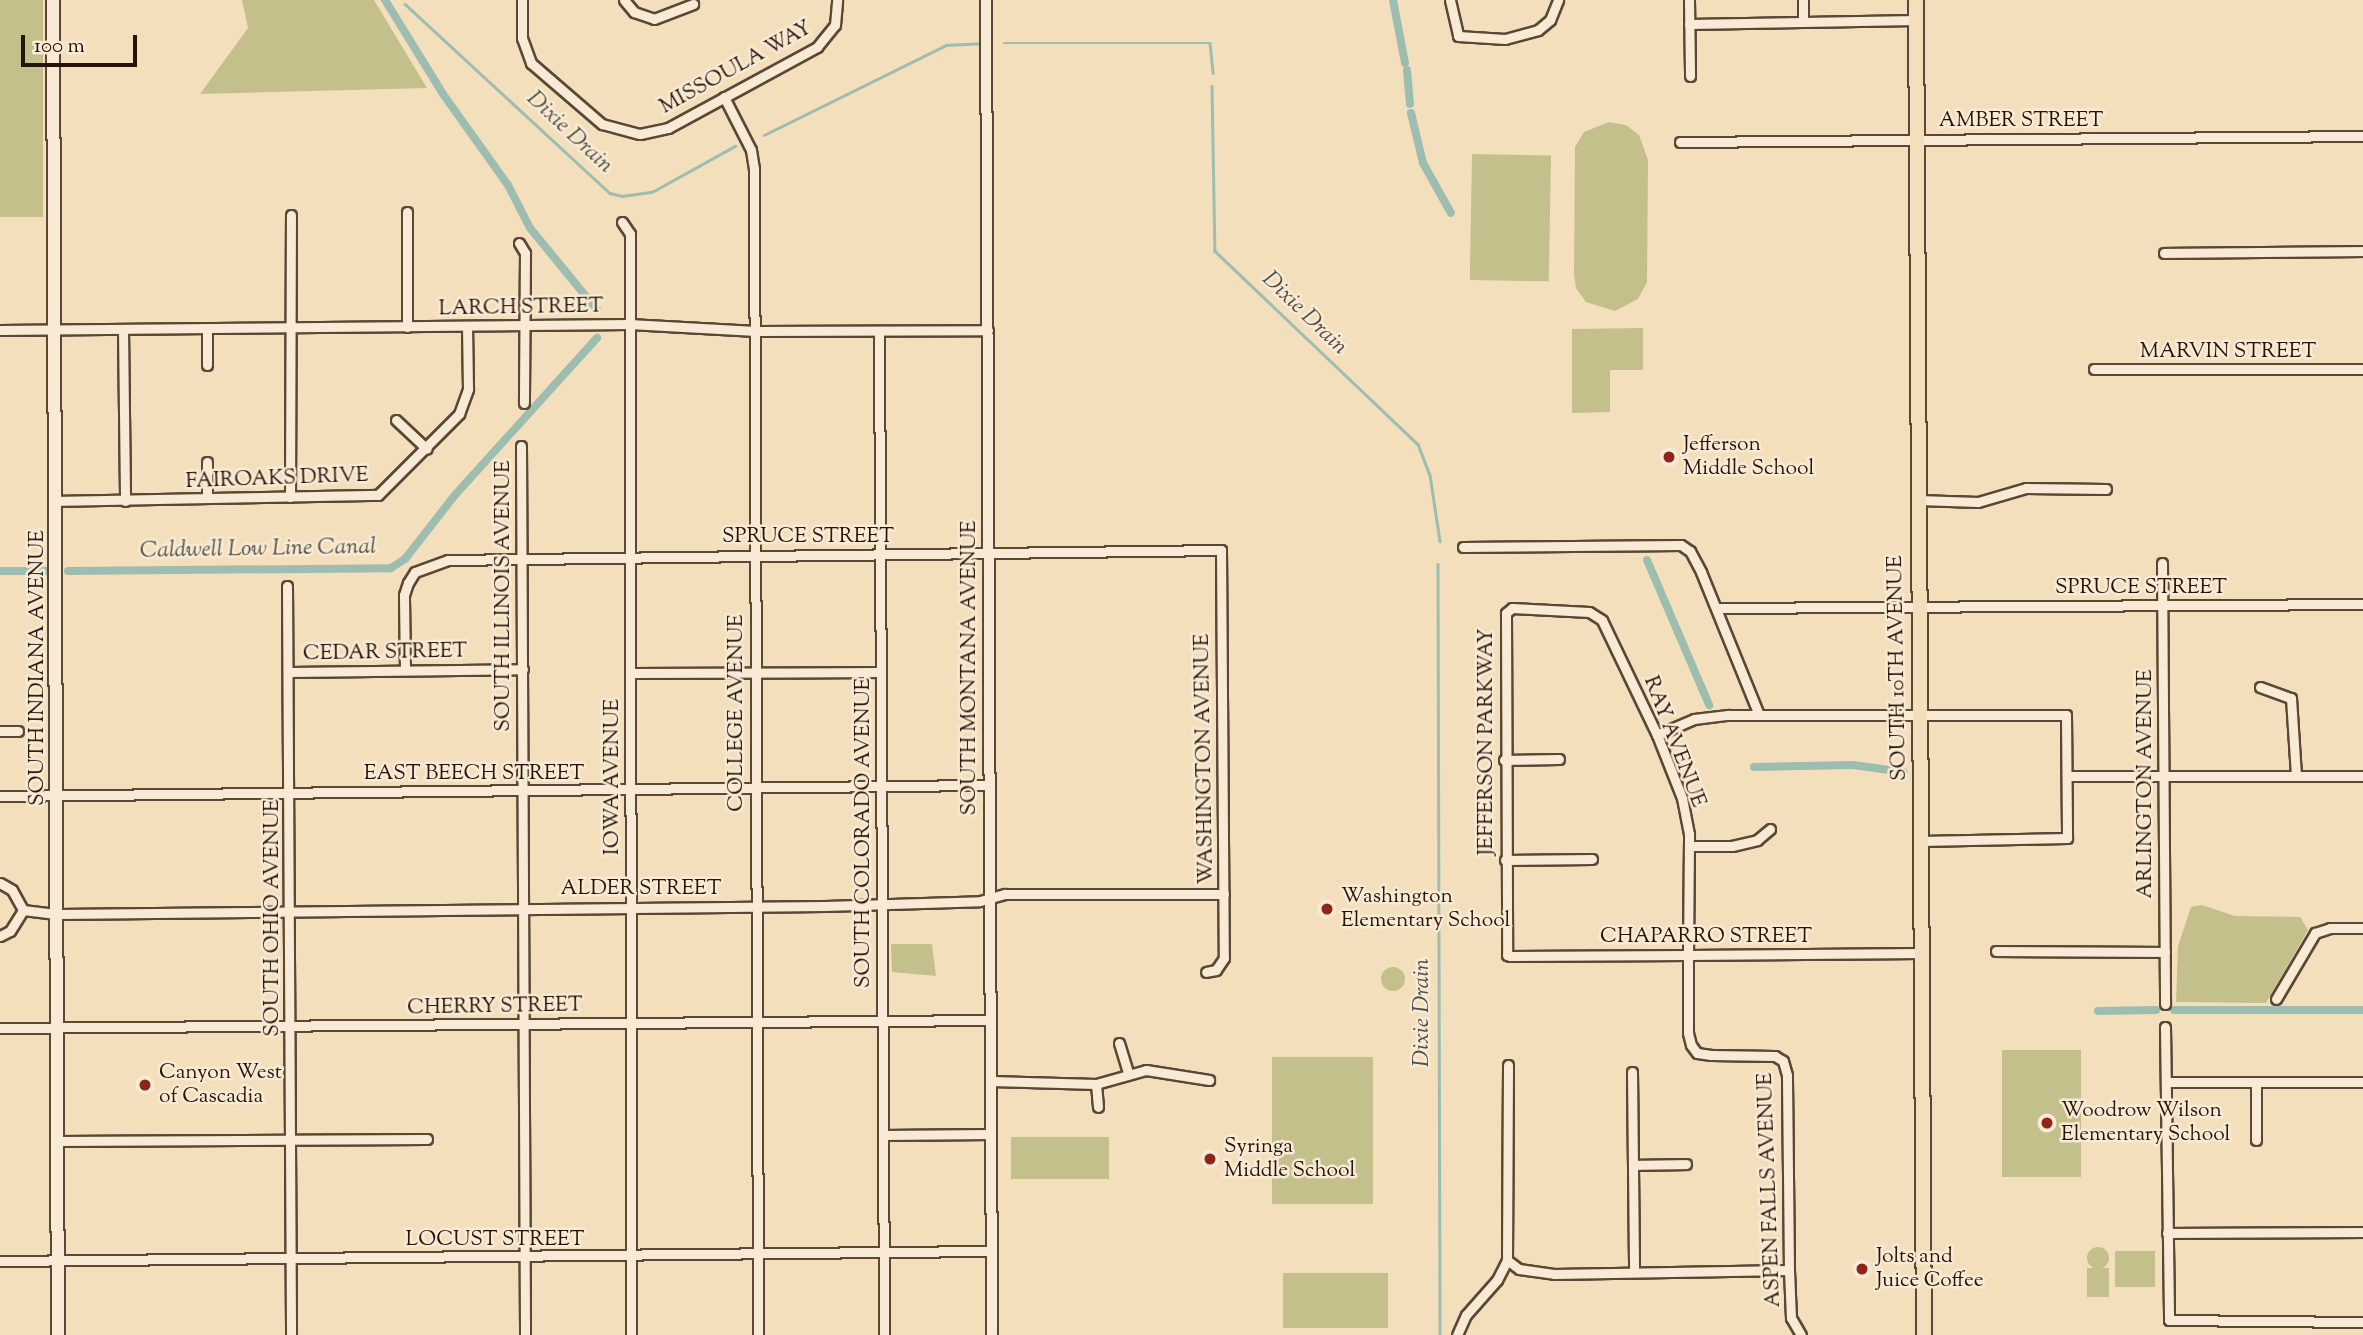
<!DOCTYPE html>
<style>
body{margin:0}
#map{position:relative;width:2363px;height:1335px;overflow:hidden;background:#f4dfbd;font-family:"Sorts Mill Goudy",serif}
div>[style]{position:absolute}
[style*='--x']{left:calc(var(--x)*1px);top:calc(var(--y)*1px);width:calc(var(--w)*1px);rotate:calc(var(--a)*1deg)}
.green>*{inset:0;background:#c4c08c;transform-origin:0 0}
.round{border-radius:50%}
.stream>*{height:2.5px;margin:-1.25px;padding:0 1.25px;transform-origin:1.25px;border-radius:1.25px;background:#9cbdb0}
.canal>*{height:8px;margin:-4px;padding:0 4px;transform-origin:4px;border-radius:4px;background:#9cbdb0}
.roads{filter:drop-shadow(2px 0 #5a4735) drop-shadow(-2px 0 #5a4735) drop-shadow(0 2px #5a4735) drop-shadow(0 -2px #5a4735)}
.minor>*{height:9px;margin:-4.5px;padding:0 4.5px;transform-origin:4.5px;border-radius:4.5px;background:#f8ead4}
.tertiary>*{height:10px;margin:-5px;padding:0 5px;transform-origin:5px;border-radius:5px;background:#f8ead4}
.secondary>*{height:12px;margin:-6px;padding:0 6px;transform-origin:6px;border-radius:6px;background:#f8ead4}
.primary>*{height:14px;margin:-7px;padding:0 7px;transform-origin:7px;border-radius:7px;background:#f4dfbd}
.dots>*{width:19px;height:19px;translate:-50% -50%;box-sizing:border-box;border:4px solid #f8ead4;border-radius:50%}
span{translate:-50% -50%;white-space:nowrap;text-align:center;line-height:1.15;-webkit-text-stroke:5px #f8ead4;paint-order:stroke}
.street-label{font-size:21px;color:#261408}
.poi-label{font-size:21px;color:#261408}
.left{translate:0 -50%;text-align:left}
.water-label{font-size:23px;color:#4f4f43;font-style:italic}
.scale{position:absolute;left:21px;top:35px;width:116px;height:32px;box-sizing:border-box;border:4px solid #261408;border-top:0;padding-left:9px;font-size:21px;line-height:24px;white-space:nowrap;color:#261408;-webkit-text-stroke:5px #f8ead4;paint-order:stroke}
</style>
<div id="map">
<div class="green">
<i style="left:0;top:0;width:43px;height:217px"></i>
<i style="clip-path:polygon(242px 0,374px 0,427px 88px,200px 94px,248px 28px)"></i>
<i style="clip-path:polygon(1609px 122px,1626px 125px,1639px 135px,1648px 160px,1647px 282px,1638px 299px,1615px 311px,1586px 302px,1576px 288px,1574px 274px,1575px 147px,1584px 132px)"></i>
<i style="left:1472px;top:154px;width:79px;height:126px;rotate:1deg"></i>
<i style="clip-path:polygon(1643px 328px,1643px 370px,1610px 370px,1610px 412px,1572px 413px,1572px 329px)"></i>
<i style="clip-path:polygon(2202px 905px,2235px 916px,2300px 917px,2308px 930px,2266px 1003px,2176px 1002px,2178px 946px,2191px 907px)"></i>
<i style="clip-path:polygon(891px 944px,932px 944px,936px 976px,892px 972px)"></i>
<i class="round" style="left:1381px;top:967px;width:24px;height:24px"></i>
<i style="left:2002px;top:1050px;width:79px;height:127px"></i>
<i style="left:1272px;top:1057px;width:101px;height:147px"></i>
<i style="left:1109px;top:1137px;width:42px;height:98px;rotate:90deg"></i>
<i class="round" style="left:2087px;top:1247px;width:22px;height:22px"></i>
<i style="left:2155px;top:1251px;width:36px;height:40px;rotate:90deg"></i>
<i style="left:2087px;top:1268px;width:22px;height:29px"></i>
<i style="left:1283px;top:1273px;width:105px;height:55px"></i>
</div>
<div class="stream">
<i style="--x:405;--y:4;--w:279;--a:42.7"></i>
<i style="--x:610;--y:193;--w:12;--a:14"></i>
<i style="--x:622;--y:196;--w:30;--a:-8"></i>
<i style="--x:652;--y:192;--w:95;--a:-29"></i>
<i style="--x:1004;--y:43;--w:206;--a:0"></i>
<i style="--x:1210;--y:43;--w:30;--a:84"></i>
<i style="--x:1212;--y:86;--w:165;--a:89"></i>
<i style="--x:1215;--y:251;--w:280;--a:43.6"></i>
<i style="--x:1418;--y:444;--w:33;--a:69"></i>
<i style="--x:1430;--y:475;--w:67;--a:81.4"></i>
<i style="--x:764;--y:135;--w:203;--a:-26.3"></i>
<i style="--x:946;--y:45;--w:34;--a:-3"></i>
<i style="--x:1438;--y:564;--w:771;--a:89.85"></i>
</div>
<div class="canal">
<i style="--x:385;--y:0;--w:110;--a:58.3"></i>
<i style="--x:443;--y:94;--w:112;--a:54.5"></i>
<i style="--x:508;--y:185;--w:48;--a:62.9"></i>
<i style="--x:530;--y:228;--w:106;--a:50.7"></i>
<i style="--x:1393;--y:0;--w:64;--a:79.2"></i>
<i style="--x:1407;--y:70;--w:34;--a:85"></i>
<i style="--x:1411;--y:113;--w:51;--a:76.5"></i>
<i style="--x:1423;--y:163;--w:57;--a:60.8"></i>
<i style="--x:1647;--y:560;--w:158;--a:66.8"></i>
<i style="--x:0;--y:571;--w:47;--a:0"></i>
<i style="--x:68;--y:571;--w:323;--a:-0.5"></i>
<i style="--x:391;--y:568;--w:17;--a:-33"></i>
<i style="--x:405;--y:559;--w:81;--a:-52"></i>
<i style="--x:455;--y:495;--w:212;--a:-47.9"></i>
<i style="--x:1754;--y:767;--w:99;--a:-1.2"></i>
<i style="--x:1853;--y:765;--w:51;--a:7.8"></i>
<i style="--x:2174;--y:1010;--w:189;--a:0"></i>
<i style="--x:2098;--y:1011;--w:58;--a:-1"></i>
</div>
<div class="roads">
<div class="minor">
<i style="--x:522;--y:0;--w:38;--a:90"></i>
<i style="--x:522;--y:38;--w:27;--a:70"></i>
<i style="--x:531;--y:63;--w:94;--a:40.7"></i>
<i style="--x:602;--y:124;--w:39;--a:15"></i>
<i style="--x:640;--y:134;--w:29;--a:-12"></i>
<i style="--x:668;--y:128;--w:170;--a:-28.5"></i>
<i style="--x:817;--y:47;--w:28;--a:-51"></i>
<i style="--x:835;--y:25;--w:25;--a:-85"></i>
<i style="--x:624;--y:0;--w:16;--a:50"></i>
<i style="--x:634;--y:12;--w:21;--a:19"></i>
<i style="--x:654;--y:19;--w:42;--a:-21"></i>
<i style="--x:1450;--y:0;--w:37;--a:77"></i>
<i style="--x:1458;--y:36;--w:47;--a:3.7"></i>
<i style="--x:1505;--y:39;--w:34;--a:-15"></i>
<i style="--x:1538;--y:30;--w:16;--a:-40"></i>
<i style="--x:1550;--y:20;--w:22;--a:-68"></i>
<i style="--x:1689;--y:0;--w:76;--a:89.2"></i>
<i style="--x:1803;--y:0;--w:21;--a:90"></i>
<i style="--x:1689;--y:24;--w:227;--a:-1"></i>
<i style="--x:724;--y:97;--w:59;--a:63"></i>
<i style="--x:751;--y:150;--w:19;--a:81"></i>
<i style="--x:754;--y:169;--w:1166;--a:89.8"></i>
<i style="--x:1680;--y:142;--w:683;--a:-0.5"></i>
<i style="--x:622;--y:222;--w:14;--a:56"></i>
<i style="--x:630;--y:234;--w:1101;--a:89.95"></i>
<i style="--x:519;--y:243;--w:12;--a:59"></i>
<i style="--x:525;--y:253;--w:150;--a:90.4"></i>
<i style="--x:2164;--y:253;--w:199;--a:-0.6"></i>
<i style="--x:407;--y:327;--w:115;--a:-90"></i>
<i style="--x:207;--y:329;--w:36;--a:90"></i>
<i style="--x:0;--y:330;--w:629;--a:-0.55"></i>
<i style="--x:629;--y:324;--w:127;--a:3.2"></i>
<i style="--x:756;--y:331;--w:232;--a:-0.2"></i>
<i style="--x:123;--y:330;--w:171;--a:89.3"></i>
<i style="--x:879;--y:331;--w:1004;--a:89.71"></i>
<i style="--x:2094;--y:369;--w:269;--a:0"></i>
<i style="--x:396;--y:420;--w:42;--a:43.1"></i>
<i style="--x:521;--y:446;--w:889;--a:89.74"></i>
<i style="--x:207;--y:462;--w:36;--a:90"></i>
<i style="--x:290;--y:497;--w:282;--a:-89.8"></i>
<i style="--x:1918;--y:500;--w:60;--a:1.9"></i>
<i style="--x:1978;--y:502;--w:50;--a:-16.3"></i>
<i style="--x:2026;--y:488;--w:80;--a:0.7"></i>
<i style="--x:56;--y:501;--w:322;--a:-1.1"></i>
<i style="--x:378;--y:495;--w:115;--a:-45"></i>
<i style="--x:459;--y:414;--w:27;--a:-70"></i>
<i style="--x:468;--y:389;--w:63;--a:-90.9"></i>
<i style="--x:1463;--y:547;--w:218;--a:-0.5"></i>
<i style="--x:1681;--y:545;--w:11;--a:34"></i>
<i style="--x:1690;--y:551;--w:24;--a:62"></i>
<i style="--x:1701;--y:572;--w:154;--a:67.9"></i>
<i style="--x:2162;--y:563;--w:441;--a:89.6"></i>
<i style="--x:287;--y:586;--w:749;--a:89.69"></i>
<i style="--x:1716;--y:608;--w:647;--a:-0.35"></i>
<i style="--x:405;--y:670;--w:75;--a:-90.8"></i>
<i style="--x:404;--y:595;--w:13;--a:-72"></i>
<i style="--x:408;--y:583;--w:13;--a:-58"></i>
<i style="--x:415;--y:572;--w:35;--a:-20"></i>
<i style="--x:448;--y:560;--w:773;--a:-0.74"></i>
<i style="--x:1221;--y:550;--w:408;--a:89.6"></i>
<i style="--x:1224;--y:958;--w:14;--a:124"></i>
<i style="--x:1216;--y:970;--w:10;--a:169"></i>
<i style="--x:290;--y:672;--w:233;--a:-0.7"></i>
<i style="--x:630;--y:673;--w:251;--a:-0.2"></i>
<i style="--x:2260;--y:687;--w:33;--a:20"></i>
<i style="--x:2291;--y:698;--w:78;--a:86.3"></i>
<i style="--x:0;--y:731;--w:18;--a:0"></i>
<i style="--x:1657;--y:735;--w:40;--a:-23.4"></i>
<i style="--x:1694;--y:719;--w:34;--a:-7"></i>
<i style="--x:1728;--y:715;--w:338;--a:0"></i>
<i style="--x:2066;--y:715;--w:123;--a:89.5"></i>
<i style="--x:2067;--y:838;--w:146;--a:178.8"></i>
<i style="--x:1504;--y:760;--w:55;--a:-1"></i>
<i style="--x:2067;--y:776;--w:296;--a:0"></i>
<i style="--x:0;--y:796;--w:989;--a:-0.64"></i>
<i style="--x:1689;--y:846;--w:43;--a:0"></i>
<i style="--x:1732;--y:846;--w:26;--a:-13"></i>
<i style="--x:1757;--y:840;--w:17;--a:-40"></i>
<i style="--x:1505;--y:860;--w:87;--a:-0.7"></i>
<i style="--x:0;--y:883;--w:14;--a:30"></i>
<i style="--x:12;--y:890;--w:23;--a:61"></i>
<i style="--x:23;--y:910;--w:35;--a:7"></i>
<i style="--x:58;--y:914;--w:767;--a:-0.6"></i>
<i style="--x:825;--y:906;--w:155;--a:-1.8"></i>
<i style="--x:980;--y:901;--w:26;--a:-16"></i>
<i style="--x:1005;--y:894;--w:219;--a:0"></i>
<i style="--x:0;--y:936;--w:11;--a:-27"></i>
<i style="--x:10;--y:931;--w:25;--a:-58"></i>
<i style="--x:1996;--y:951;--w:169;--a:0.3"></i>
<i style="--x:2276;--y:999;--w:77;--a:-59.4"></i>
<i style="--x:2315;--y:933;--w:16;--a:-18"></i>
<i style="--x:2330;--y:928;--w:33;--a:0"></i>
<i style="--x:2165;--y:1027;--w:293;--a:89.2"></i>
<i style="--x:2169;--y:1320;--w:194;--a:0.6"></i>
<i style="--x:0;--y:1028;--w:990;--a:-0.46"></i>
<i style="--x:1119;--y:1043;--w:31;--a:73"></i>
<i style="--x:1632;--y:1072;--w:200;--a:89.4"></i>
<i style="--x:991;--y:1081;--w:105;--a:1.6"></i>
<i style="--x:1096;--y:1084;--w:52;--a:-15.6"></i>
<i style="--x:1146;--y:1070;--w:64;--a:9"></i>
<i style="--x:2166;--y:1082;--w:197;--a:0"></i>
<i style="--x:2256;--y:1082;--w:58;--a:90"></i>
<i style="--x:1096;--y:1084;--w:23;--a:85"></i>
<i style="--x:883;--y:1135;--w:108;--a:-0.5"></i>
<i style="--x:58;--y:1141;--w:369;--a:-0.3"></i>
<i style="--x:1633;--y:1165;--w:53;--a:-1.1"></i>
<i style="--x:2167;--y:1233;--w:196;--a:-0.3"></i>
<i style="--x:1507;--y:1260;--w:15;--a:37"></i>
<i style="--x:1519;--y:1269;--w:35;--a:8"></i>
<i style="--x:1554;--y:1274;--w:235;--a:-1"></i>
<i style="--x:0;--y:1261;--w:991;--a:-0.58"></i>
<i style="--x:1457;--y:1335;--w:22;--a:-66"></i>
<i style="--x:1466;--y:1315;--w:47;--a:-48.5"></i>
<i style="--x:1497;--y:1280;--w:22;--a:-63"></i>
<i style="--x:1507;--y:1260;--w:195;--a:-89.7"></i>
<i style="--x:1801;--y:1335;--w:20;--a:-120"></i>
<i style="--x:1791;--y:1318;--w:48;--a:-92.4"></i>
<i style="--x:1789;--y:1270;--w:195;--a:-90.6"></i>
<i style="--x:1787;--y:1075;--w:15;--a:-106"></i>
<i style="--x:1783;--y:1061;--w:9;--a:-148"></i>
<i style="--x:1775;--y:1056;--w:64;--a:-179.1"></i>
<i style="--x:1711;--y:1055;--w:14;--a:-172"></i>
<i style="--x:1697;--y:1053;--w:10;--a:-127"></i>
<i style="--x:1691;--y:1045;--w:12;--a:-104"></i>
<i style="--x:1688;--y:1033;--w:78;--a:-90"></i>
<i style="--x:1688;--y:955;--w:121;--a:-89.5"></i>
<i style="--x:1689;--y:834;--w:37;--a:-101"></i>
<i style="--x:1682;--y:798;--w:68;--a:-111.6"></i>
<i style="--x:1657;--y:735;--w:127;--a:-115.6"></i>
<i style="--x:1602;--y:620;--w:15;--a:-148"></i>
<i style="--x:1589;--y:612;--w:77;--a:-177"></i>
<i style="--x:1512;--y:608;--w:8;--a:140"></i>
<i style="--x:1506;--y:613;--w:342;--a:89.8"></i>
<i style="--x:1507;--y:955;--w:3;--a:18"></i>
<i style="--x:1510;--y:956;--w:178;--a:-0.3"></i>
<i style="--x:1688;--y:955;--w:233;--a:-0.5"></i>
</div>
<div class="tertiary">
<i style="--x:986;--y:0;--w:1335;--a:89.74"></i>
</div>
<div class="secondary">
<i style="--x:53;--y:0;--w:1335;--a:89.79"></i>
</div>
<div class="primary">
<i style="--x:1916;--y:0;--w:1335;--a:89.66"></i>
</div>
</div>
<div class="dots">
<i style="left:1669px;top:457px;background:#8f2418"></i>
<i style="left:1327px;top:909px;background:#8f2418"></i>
<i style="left:145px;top:1085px;background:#8f2418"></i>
<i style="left:2047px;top:1123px;background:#8f2418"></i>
<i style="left:1210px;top:1159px;background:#8f2418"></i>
<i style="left:1862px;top:1269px;background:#8f2418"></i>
</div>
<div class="street-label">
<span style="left:736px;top:68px;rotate:-29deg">MISSOULA WAY</span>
<span style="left:2021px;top:121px">AMBER STREET</span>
<span style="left:521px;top:308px;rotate:-1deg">LARCH STREET</span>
<span style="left:2228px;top:352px">MARVIN STREET</span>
<span style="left:277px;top:479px;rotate:-2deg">FAIROAKS DRIVE</span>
<span style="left:808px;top:537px">SPRUCE STREET</span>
<span style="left:2141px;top:588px">SPRUCE STREET</span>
<span style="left:504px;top:596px;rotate:-90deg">SOUTH ILLINOIS AVENUE</span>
<span style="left:385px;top:653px;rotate:-1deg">CEDAR STREET</span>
<span style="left:38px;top:668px;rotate:-90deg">SOUTH INDIANA AVENUE</span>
<span style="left:970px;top:668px;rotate:-90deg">SOUTH MONTANA AVENUE</span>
<span style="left:1898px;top:668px;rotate:-91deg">SOUTH 10TH AVENUE</span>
<span style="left:737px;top:713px;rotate:-90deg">COLLEGE AVENUE</span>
<span style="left:1487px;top:742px;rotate:-90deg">JEFFERSON PARKWAY</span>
<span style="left:1674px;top:742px;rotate:69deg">RAY AVENUE</span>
<span style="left:1205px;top:759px;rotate:-91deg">WASHINGTON AVENUE</span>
<span style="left:474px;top:774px">EAST BEECH STREET</span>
<span style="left:613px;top:777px;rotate:-90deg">IOWA AVENUE</span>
<span style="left:2146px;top:784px;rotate:-90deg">ARLINGTON AVENUE</span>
<span style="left:864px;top:833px;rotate:-90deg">SOUTH COLORADO AVENUE</span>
<span style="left:641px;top:889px">ALDER STREET</span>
<span style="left:273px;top:918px;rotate:-90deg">SOUTH OHIO AVENUE</span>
<span style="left:1706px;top:937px">CHAPARRO STREET</span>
<span style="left:495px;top:1007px;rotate:-1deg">CHERRY STREET</span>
<span style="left:1770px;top:1190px;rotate:-92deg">ASPEN FALLS AVENUE</span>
<span style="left:495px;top:1240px">LOCUST STREET</span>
</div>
<div class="poi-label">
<span class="left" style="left:1683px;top:457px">Jefferson<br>Middle School</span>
<span class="left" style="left:1341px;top:909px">Washington<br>Elementary School</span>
<span class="left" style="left:159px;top:1085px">Canyon West<br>of Cascadia</span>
<span class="left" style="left:2061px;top:1123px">Woodrow Wilson<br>Elementary School</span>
<span class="left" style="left:1224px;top:1159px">Syringa<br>Middle School</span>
<span class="left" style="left:1876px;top:1269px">Jolts and<br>Juice Coffee</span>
</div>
<div class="water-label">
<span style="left:569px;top:133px;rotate:43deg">Dixie Drain</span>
<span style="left:1304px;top:314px;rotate:44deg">Dixie Drain</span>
<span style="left:258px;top:550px;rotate:-1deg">Caldwell Low Line Canal</span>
<span style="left:1423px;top:1013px;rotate:-90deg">Dixie Drain</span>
</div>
<div class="scale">100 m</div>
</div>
